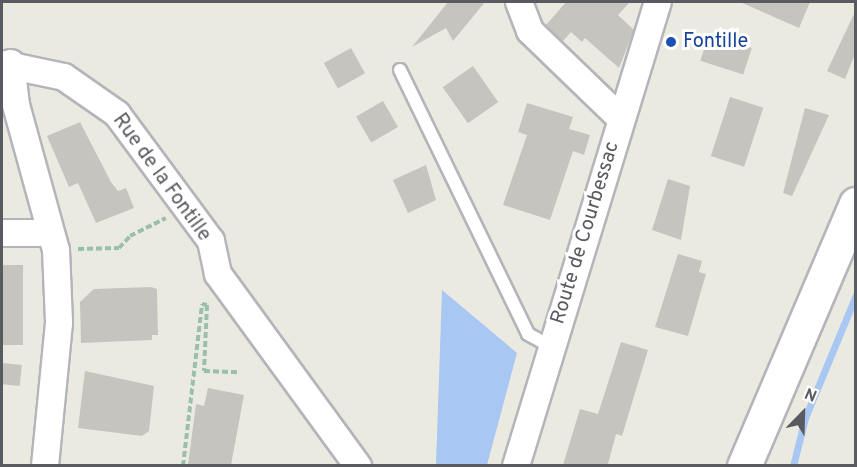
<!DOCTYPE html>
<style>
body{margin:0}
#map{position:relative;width:857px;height:467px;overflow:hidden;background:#ebeae1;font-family:Overpass,sans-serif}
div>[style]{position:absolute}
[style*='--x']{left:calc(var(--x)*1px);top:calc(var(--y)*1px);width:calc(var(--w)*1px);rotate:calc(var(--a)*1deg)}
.water>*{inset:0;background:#a8c7f3}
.stream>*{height:7px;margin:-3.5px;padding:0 3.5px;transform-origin:3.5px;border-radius:3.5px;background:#a8c7f3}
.building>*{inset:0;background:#c6c4be;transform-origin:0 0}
.path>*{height:4px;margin-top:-2px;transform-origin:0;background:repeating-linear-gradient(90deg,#9ac0ab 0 6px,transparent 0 9px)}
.roads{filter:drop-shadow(2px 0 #b4b5ba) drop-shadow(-2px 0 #b4b5ba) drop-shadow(0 2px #b4b5ba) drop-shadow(0 -2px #b4b5ba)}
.lane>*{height:12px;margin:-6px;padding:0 6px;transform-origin:6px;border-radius:6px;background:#fff}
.street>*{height:26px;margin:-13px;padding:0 13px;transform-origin:13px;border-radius:13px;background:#fff}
.secondary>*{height:33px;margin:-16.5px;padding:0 16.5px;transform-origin:16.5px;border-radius:16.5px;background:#fff}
.dots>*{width:16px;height:16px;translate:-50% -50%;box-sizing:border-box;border:3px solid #fff;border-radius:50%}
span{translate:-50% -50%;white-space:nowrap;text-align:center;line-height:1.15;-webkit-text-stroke:6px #fff;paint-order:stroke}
.transit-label{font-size:20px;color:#164399}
.left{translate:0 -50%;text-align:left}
.street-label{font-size:20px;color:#5a5b60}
.frame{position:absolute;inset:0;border:3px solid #5a5b60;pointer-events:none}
.north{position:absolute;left:773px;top:383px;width:60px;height:60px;-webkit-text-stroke:4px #fff;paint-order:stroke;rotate:23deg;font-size:16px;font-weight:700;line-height:24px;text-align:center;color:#5a5b60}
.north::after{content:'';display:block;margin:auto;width:21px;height:27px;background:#5a5b60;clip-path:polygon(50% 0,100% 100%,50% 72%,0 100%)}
</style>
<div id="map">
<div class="water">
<i style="clip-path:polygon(442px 290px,517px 353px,487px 465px,436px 465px)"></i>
</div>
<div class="stream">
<i style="--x:793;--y:466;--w:49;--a:-76"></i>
<i style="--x:805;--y:418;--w:133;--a:-67.5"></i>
</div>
<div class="building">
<i style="clip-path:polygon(448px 2px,485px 2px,453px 41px,446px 28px,412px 47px)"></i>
<i style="clip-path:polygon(566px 2px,630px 2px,618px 15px,634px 30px,619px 68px,585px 38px,582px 42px,571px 32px,562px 42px,546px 25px)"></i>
<i style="clip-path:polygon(740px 2px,810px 2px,799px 28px)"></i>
<i style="clip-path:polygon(855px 12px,855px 54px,845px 79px,827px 71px)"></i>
<i style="left:709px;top:34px;width:45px;height:28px;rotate:18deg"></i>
<i style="left:351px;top:48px;width:29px;height:31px;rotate:61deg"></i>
<i style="left:473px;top:66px;width:44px;height:37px;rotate:55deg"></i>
<i style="left:730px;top:97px;width:35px;height:62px;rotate:18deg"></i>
<i style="left:383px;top:101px;width:30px;height:31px;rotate:60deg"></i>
<i style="clip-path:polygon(527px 103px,573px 117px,569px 129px,590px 135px,584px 155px,573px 151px,550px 220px,503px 205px,527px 135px,518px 132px)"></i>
<i style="clip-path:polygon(805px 108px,829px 115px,792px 196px,783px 193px)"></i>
<i style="clip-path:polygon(80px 122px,111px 182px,118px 191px,126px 188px,134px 208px,96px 223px,78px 183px,69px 187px,47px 136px)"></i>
<i style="clip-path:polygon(426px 165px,436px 200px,408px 213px,393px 180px)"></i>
<i style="clip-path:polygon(668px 179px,690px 186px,681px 240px,652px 230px)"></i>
<i style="clip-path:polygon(678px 254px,702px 261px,699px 272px,706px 274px,688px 336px,655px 327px)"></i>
<i style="left:2px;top:265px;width:21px;height:80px"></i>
<i style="clip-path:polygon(151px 287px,157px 289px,158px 335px,152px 335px,152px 340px,81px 343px,80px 302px,94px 289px)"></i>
<i style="clip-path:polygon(621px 342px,648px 350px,622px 436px,616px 434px,608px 464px,563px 465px,580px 409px,598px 414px)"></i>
<i style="left:2px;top:363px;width:20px;height:21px;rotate:6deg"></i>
<i style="clip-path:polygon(85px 371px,154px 386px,149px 431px,142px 436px,78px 428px)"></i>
<i style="clip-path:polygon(208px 388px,244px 395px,231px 465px,188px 465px,196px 404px,204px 406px)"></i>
</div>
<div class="path">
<i style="--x:78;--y:249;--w:41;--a:-1.4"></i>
<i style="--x:119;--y:248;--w:16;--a:-47"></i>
<i style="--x:130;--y:236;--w:40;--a:-26.6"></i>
<i style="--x:183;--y:466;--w:163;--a:-83.3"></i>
<i style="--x:202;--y:304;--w:5;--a:11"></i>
<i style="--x:207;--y:305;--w:66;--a:92.6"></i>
<i style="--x:204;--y:371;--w:36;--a:2"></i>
</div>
<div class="roads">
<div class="lane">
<i style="--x:400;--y:70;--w:293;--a:64.1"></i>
<i style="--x:528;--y:334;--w:26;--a:29"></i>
</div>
<div class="street">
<i style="--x:519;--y:2;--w:31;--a:69"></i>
<i style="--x:530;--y:31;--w:127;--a:44"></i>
<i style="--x:11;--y:63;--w:42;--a:83.2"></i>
<i style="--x:16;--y:105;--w:150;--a:74.6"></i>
<i style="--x:56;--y:250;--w:73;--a:87.6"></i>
<i style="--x:59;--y:323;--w:144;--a:95.6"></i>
<i style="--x:2;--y:64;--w:63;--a:11.8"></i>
<i style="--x:64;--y:77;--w:65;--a:34.9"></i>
<i style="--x:117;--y:114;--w:158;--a:53.5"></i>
<i style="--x:211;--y:241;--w:34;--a:78"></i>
<i style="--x:218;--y:274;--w:238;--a:53.9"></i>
<i style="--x:2;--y:233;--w:46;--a:0"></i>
<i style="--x:516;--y:466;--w:485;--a:-73"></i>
</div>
<div class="secondary">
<i style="--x:744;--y:466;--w:285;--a:-66.9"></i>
</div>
</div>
<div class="dots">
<i style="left:671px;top:42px;background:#1a4fb4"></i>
</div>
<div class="transit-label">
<span class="left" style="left:683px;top:42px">Fontille</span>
</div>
<div class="street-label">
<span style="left:161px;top:178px;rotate:54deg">Rue de la Fontille</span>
<span style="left:586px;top:233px;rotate:-73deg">Route de Courbessac</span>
</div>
<div class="frame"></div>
<div class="north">N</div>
</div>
